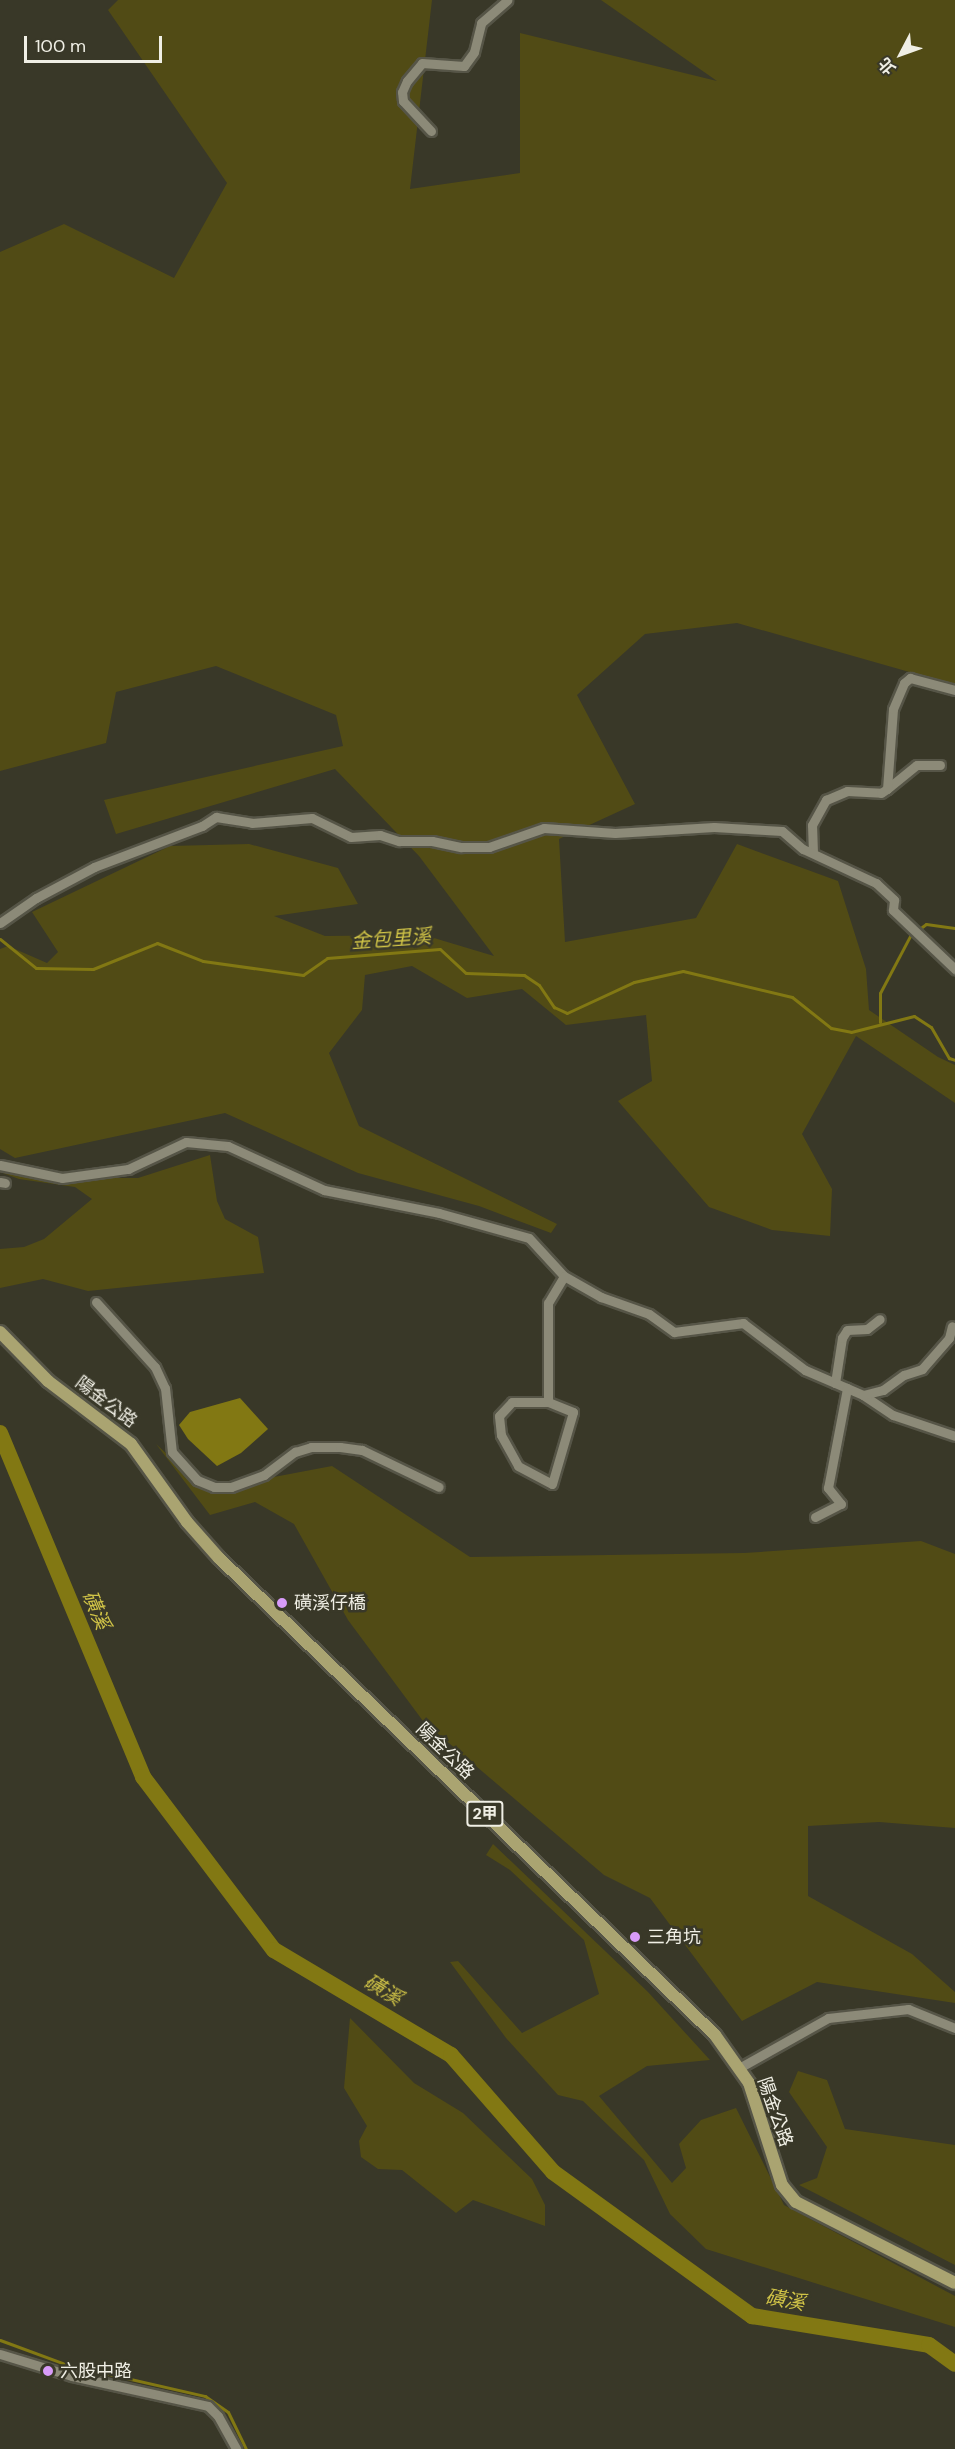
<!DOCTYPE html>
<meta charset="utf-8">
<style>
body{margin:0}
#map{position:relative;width:955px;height:2449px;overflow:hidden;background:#393828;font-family:"DM Sans","Noto Sans TC",sans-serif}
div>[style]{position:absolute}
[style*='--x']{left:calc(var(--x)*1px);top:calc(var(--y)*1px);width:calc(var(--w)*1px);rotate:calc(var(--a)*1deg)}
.green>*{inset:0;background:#514b15}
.water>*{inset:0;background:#827813}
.stream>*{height:3px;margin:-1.5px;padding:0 1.5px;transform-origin:1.5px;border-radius:1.5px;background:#827813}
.river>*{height:16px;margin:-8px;padding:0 8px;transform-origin:8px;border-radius:8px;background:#827813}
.roads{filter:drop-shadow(2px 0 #565547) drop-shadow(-2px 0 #565547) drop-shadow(0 2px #565547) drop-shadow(0 -2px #565547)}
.minor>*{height:9px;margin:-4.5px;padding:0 4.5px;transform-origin:4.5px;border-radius:4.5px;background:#8c8a78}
.major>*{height:12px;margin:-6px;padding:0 6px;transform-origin:6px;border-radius:6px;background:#aaa471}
.dots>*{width:16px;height:16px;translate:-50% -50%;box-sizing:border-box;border:3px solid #393828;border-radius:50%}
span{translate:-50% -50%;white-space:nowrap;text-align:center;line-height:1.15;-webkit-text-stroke:5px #393828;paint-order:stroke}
.shield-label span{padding:2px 4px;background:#393828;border:2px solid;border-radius:4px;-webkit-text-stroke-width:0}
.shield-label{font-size:16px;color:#f0efe5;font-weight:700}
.street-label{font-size:18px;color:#f0efe5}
.poi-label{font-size:18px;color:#f0efe5}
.left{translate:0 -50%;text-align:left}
.water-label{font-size:20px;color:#d1c447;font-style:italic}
.north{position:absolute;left:871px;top:24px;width:60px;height:60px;-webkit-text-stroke:4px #393828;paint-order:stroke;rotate:229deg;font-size:16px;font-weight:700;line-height:24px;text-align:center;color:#f0efe5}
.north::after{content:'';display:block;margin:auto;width:21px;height:27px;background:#f0efe5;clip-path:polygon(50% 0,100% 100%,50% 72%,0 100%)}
.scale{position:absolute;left:24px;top:36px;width:138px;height:27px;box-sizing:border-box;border:3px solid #f0efe5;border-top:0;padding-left:8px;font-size:18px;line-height:21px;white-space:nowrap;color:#f0efe5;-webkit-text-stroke:4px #393828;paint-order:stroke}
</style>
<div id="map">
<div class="green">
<i style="clip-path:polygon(118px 0,432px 0,410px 189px,520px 173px,520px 33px,717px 81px,601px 0,955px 0,955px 685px,737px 623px,645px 634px,577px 695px,635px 804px,559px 839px,565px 942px,696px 918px,737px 844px,838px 881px,866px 969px,869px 1010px,938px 1057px,955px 1065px,955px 1103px,856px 1036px,802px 1134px,832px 1189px,830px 1236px,772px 1230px,709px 1207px,618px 1101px,652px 1081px,646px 1015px,566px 1025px,522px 989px,467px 998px,412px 966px,365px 975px,362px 1010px,329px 1053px,359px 1126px,557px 1224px,551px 1233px,479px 1206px,358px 1173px,225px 1113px,15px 1158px,0 1149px,0 949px,8px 946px,47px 963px,58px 952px,32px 912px,170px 846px,249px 844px,338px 868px,358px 904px,274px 916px,325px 936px,424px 935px,494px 956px,419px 856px,335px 769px,116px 834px,104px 800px,343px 746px,336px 715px,216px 666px,116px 692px,106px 743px,0 771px,0 252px,64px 224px,174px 278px,227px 183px,108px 10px)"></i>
<i style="clip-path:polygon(210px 1155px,217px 1201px,225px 1219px,258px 1237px,264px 1273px,88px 1291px,43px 1279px,0 1288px,0 1249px,24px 1247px,44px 1239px,92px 1199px,75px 1187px,19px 1179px,0 1172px,0 1167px,83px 1178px,138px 1178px)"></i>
<i style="clip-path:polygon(156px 1444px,206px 1490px,332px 1466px,470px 1557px,744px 1553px,921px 1541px,955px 1554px,955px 1828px,879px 1822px,808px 1826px,808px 1896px,912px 1954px,955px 1992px,955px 2003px,817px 1982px,742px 2021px,650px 1898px,604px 1875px,423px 1721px,348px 1620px,294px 1524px,255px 1502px,210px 1515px)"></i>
<i style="clip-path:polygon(493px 1844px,648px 1992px,710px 2060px,647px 2066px,599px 2096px,672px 2183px,686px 2168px,679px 2144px,701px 2120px,736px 2108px,784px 2205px,955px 2296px,955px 2327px,706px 2249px,670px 2214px,644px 2160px,583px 2101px,558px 2095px,506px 2038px,450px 1962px,458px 1961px,522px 2033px,599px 1994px,584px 1940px,510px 1870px,486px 1855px)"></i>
<i style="clip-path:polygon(350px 2018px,414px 2083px,463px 2113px,532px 2179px,545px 2205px,545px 2226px,473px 2200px,456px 2213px,402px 2170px,378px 2169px,361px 2157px,359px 2141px,367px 2126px,344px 2088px)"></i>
<i style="clip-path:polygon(798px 2071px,827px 2080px,845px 2129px,955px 2145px,955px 2265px,799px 2185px,817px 2178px,827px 2147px,789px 2092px)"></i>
</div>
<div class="water">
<i style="clip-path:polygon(240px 1398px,268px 1429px,241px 1453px,217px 1466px,188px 1439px,179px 1425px,190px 1412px)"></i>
</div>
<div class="stream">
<i style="--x:0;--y:939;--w:46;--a:38.9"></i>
<i style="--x:36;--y:968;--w:57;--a:1"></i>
<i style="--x:93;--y:969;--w:69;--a:-22.1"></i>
<i style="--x:157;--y:943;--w:49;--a:21.4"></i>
<i style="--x:203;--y:961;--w:101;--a:8"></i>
<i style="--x:303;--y:975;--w:29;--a:-35"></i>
<i style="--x:327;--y:958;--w:113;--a:-4.6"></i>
<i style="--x:440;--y:949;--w:35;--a:43"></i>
<i style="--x:466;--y:973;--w:58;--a:2"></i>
<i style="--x:524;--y:975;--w:18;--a:34"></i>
<i style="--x:539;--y:985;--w:27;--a:56"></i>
<i style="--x:554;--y:1007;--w:14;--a:25"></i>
<i style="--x:567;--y:1013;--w:74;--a:-24.8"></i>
<i style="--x:634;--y:982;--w:50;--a:-12.7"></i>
<i style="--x:683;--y:971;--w:112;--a:13.4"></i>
<i style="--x:792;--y:997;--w:50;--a:38.5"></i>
<i style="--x:831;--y:1028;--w:20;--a:11"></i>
<i style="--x:851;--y:1032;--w:65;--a:-14.3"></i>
<i style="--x:914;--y:1016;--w:20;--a:33"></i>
<i style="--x:931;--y:1027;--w:36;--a:60"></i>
<i style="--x:949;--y:1058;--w:6;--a:18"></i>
<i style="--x:880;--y:1022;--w:29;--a:-90"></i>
<i style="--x:880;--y:993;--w:64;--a:-62.2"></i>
<i style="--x:910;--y:936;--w:20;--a:-37"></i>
<i style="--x:926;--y:924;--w:29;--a:8"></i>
<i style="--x:0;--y:2340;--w:69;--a:20.3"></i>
<i style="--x:65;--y:2364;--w:144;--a:12.9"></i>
<i style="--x:205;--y:2396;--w:28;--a:35"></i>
<i style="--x:228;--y:2412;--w:41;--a:64.1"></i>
</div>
<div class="river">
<i style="--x:0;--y:1433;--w:373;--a:67.4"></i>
<i style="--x:143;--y:1777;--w:217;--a:52.9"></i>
<i style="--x:274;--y:1950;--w:206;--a:30.7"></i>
<i style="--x:451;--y:2055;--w:155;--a:48.9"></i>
<i style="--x:553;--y:2172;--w:246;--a:35.9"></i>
<i style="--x:752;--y:2316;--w:179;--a:9.3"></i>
<i style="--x:929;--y:2345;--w:32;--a:36"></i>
</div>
<div class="roads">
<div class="minor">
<i style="--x:431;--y:131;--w:41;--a:-133"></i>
<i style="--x:403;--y:101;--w:9;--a:-96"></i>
<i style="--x:402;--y:92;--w:12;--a:-66"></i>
<i style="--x:407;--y:81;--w:23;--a:-50"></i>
<i style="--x:422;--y:63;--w:42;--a:4.1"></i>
<i style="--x:464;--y:66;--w:17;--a:-54"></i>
<i style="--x:474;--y:52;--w:30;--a:-76"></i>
<i style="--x:481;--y:23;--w:35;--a:-41"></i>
<i style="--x:887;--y:789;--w:38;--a:-39"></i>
<i style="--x:917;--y:765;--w:23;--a:0"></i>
<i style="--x:813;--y:853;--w:28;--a:-92"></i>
<i style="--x:812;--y:825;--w:29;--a:-61"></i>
<i style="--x:826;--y:800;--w:23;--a:-23"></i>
<i style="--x:847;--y:791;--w:34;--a:3"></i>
<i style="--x:881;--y:793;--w:7;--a:-34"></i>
<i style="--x:887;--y:789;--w:80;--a:-85.7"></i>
<i style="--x:893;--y:709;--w:28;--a:-67"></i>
<i style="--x:904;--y:683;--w:8;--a:-40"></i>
<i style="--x:910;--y:678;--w:47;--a:14.9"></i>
<i style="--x:0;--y:923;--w:44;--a:-34.8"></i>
<i style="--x:36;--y:898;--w:66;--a:-28.1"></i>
<i style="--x:94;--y:867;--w:116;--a:-20.8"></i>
<i style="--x:202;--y:826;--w:17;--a:-33"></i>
<i style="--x:216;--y:817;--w:36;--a:9"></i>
<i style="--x:252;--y:823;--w:60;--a:-4.8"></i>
<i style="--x:312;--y:818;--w:43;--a:26"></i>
<i style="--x:351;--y:837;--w:29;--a:-4"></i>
<i style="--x:380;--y:835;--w:20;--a:18"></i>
<i style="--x:399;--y:841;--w:33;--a:0"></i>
<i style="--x:432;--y:841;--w:30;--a:12"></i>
<i style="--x:461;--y:847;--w:28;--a:0"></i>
<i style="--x:489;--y:847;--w:58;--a:-19.1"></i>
<i style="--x:544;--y:828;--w:71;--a:4"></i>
<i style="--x:615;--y:833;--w:99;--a:-3.5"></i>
<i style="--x:714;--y:827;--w:68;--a:3.4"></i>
<i style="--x:782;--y:831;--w:28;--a:41"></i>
<i style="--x:803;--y:849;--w:81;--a:25"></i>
<i style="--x:876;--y:883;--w:25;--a:43"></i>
<i style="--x:894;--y:900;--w:10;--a:96"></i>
<i style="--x:893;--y:910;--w:86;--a:43.6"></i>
<i style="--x:0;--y:1165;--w:63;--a:11.8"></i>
<i style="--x:62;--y:1178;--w:67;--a:-7.8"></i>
<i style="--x:128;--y:1169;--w:64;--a:-25"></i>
<i style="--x:186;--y:1142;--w:42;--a:5.4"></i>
<i style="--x:228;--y:1146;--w:106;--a:24.6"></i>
<i style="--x:324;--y:1190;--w:117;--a:11.3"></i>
<i style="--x:439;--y:1213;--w:93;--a:15.5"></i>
<i style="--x:529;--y:1238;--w:52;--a:47.4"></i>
<i style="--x:564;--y:1276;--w:43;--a:29.6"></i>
<i style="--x:601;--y:1297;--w:51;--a:19.5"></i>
<i style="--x:649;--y:1314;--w:31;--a:36"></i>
<i style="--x:674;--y:1332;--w:70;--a:-7.4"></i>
<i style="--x:743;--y:1323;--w:78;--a:37.2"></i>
<i style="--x:805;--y:1370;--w:63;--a:23.3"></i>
<i style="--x:863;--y:1395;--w:36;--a:34"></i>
<i style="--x:893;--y:1415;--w:65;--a:18.7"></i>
<i style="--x:0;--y:1182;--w:5;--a:11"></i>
<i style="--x:96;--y:1302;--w:88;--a:47.8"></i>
<i style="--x:155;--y:1367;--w:23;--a:65"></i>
<i style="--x:165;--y:1388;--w:64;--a:83.8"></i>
<i style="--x:172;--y:1452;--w:38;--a:48"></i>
<i style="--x:197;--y:1480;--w:18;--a:22"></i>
<i style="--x:214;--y:1487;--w:17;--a:0"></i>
<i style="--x:231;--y:1487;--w:35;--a:-20"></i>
<i style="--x:264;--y:1475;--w:39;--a:-37"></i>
<i style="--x:295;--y:1452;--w:17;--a:-17"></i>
<i style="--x:311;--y:1447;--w:29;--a:0"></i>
<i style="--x:340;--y:1447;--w:22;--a:8"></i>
<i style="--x:362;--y:1450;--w:85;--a:25.7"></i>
<i style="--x:835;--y:1383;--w:46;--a:-81.2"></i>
<i style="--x:842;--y:1338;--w:9;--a:-58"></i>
<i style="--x:847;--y:1330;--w:20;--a:-3"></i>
<i style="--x:867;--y:1329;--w:16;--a:-38"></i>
<i style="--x:863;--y:1395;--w:21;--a:-14"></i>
<i style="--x:883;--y:1390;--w:26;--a:-36"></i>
<i style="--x:904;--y:1375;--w:19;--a:-18"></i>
<i style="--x:922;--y:1369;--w:41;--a:-48.9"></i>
<i style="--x:949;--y:1338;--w:12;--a:-76"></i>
<i style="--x:548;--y:1402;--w:36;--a:180"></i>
<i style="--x:512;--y:1402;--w:19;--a:133"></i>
<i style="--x:499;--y:1416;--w:19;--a:84"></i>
<i style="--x:501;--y:1435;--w:35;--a:61"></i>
<i style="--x:518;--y:1466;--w:38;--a:28"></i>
<i style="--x:552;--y:1484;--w:75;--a:-73.7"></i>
<i style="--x:573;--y:1412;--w:27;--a:-158"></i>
<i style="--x:548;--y:1402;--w:99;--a:-90"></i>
<i style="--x:548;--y:1303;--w:31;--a:-59"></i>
<i style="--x:815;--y:1517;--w:29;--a:-27"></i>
<i style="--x:841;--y:1504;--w:21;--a:-129"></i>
<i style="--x:828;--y:1488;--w:102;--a:-79.2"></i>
<i style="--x:739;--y:2068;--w:102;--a:-29.3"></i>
<i style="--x:828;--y:2018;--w:81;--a:-6.4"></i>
<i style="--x:908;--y:2009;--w:51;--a:22"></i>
<i style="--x:0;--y:2354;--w:75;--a:17"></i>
<i style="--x:72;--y:2376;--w:139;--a:12.4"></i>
<i style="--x:208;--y:2406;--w:14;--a:45"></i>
<i style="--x:218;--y:2416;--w:38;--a:61"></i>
</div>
<div class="major">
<i style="--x:0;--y:1332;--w:69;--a:45.6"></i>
<i style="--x:48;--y:1381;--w:104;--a:37.2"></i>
<i style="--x:131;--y:1444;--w:96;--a:54.3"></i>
<i style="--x:187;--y:1522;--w:48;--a:48.4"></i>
<i style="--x:219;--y:1558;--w:688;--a:43.88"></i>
<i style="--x:715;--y:2035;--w:59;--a:54.7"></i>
<i style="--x:749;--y:2083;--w:107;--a:72.1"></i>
<i style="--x:782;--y:2185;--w:22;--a:51"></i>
<i style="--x:796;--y:2202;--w:178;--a:27"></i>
</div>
</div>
<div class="dots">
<i style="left:282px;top:1603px;background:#d89bf8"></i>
<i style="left:635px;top:1937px;background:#d89bf8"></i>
<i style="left:48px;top:2371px;background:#d89bf8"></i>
</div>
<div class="shield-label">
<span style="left:485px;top:1814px">2甲</span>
</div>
<div class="street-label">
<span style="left:106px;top:1402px;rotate:37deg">陽金公路</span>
<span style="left:445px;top:1751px;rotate:44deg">陽金公路</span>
<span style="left:775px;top:2112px;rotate:71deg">陽金公路</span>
</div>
<div class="poi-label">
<span class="left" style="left:294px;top:1603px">磺溪仔橋</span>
<span class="left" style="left:647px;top:1937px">三角坑</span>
<span class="left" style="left:60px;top:2371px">六股中路</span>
</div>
<div class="water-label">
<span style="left:391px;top:939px;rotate:-4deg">金包里溪</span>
<span style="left:96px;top:1610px;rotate:67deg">磺溪</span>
<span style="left:383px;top:1990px;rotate:31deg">磺溪</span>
<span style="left:785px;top:2300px;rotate:10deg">磺溪</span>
</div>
<div class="north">北</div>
<div class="scale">100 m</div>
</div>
